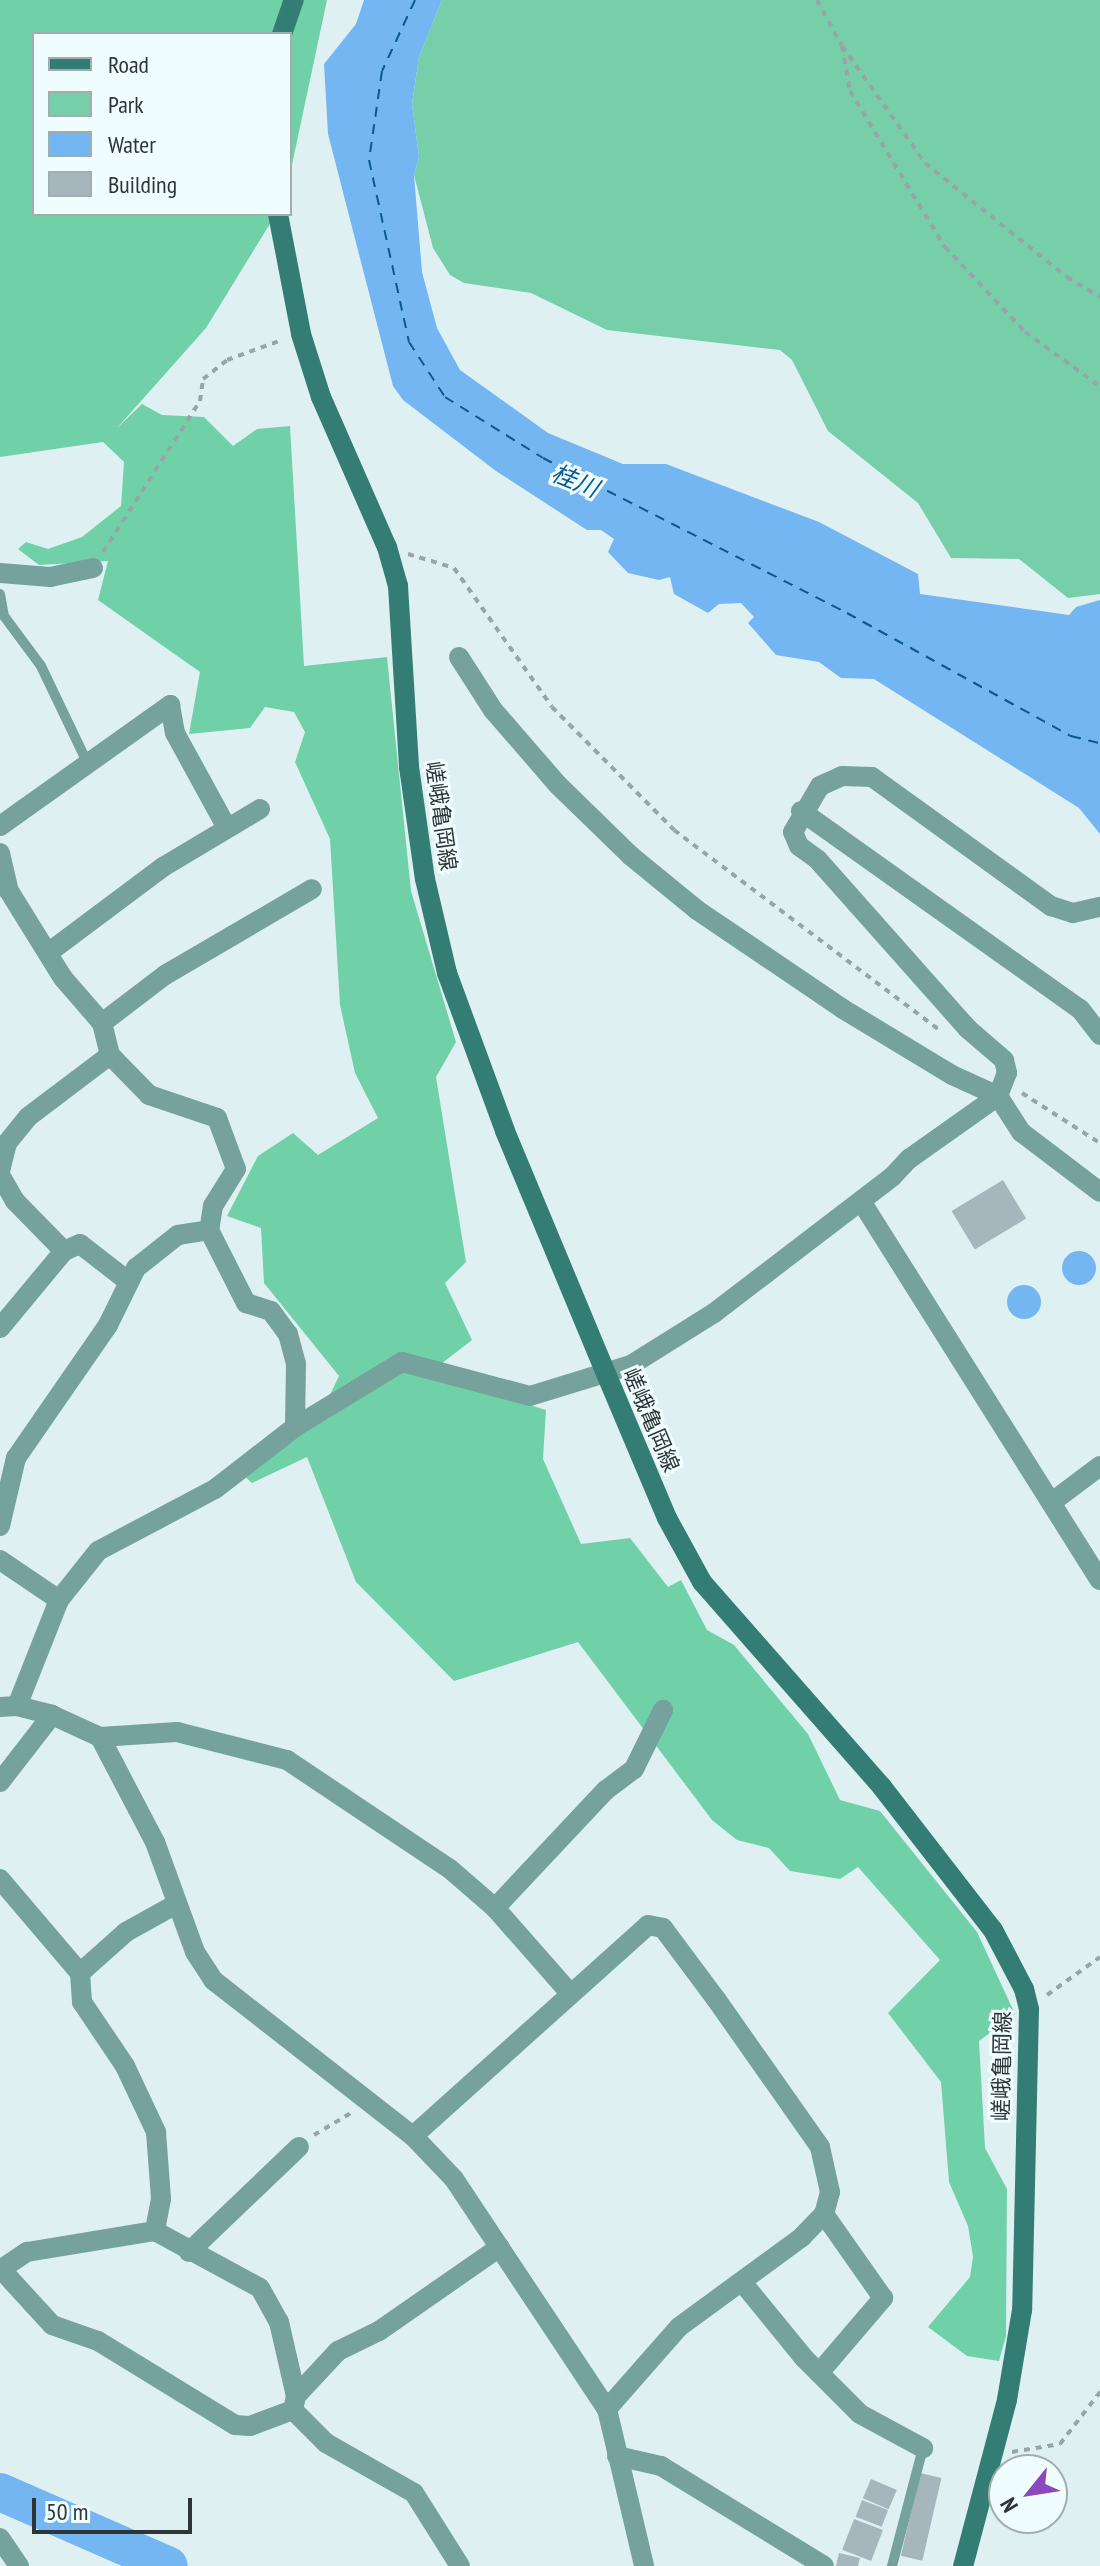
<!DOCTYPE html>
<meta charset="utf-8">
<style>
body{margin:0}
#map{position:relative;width:1100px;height:2566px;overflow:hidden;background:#dff0f2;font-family:"PT Sans Narrow","Noto Sans JP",sans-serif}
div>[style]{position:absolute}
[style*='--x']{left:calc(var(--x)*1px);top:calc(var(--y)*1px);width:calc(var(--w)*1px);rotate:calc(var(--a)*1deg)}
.green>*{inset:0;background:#76cfa9}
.forest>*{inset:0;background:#70d1a9}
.water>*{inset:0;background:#73b6f2}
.round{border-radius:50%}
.river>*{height:38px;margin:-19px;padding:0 19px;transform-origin:19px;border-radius:19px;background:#73b6f2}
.ferry>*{height:2px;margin-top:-1px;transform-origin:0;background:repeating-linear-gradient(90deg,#0a598f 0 10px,transparent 0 18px)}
.building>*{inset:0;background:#a7b5bc;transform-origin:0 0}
.path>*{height:4px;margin-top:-2px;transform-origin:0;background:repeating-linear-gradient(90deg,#98a4a6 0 6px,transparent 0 12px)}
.service>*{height:10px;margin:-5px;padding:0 5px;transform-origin:5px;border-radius:5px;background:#75a29c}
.minor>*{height:20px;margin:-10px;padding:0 10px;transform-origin:10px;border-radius:10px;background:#75a29c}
.secondary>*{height:20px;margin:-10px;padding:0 10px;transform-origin:10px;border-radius:10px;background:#337d75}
span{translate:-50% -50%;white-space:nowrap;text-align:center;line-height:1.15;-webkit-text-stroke:6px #effdfe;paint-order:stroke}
.street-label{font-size:22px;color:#2f3536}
.water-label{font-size:24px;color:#0a598f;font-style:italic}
.legend{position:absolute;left:32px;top:32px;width:260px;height:184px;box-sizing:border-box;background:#effdfe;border:2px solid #a2adae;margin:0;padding:10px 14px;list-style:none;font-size:24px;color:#2f3536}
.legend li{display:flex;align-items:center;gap:16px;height:40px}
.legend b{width:40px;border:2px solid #a2adae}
.north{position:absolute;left:988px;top:2454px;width:80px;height:80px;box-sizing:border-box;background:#effdfe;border:2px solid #a2adae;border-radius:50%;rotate:240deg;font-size:22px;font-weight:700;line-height:32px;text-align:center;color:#2f3536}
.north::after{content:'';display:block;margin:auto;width:28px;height:36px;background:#8c49be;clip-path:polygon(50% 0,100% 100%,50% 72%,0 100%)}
.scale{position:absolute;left:32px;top:2498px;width:160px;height:36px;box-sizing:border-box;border:4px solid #2f3536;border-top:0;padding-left:10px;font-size:24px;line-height:28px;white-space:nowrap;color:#2f3536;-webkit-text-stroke:6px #effdfe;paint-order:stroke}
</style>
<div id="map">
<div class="green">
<i style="clip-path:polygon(442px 0,1100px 0,1100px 594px,1068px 598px,1019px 559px,951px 558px,918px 503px,828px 431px,792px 360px,780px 350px,607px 330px,531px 293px,464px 283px,450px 275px,433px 248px,414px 175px,419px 157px,412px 104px,419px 57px)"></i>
</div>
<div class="forest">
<i style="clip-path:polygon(0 0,327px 0,290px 174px,290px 34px,34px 34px,34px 214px,276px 214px,206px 328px,117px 428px,142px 404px,162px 415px,204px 417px,233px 446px,257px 429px,290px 426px,304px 666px,387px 657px,411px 891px,456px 1042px,436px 1077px,466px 1262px,445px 1283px,472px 1340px,428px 1374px,546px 1410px,543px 1459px,581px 1544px,630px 1538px,668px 1587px,681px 1580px,707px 1630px,734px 1645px,808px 1734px,840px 1800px,880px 1811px,977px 1932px,1015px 2014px,979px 2041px,985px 2148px,1007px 2189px,1006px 2336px,999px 2361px,967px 2356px,928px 2327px,970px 2277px,973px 2257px,968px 2226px,949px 2182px,941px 2082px,888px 2013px,940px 1960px,858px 1867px,840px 1879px,790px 1871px,769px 1848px,737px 1840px,712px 1820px,578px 1642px,454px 1681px,356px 1582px,307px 1457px,252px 1483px,242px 1474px,316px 1424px,339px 1376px,264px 1283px,261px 1228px,227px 1216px,258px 1156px,293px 1133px,318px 1155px,378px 1118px,355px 1073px,340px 1005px,330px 839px,295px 762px,305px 732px,294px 712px,265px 707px,250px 728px,189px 734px,200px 672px,98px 600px,108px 561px,39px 565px,18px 549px,26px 542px,48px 549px,82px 537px,121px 506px,124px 462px,103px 442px,0 457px)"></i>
</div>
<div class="water">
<i style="clip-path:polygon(364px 0,442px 0,419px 57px,412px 104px,419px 157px,414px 175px,422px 272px,437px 328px,460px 370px,548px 433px,623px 464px,666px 464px,819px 522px,918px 574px,920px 594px,1069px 615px,1076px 607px,1100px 600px,1100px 834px,1079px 808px,874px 679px,841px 678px,819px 662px,776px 655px,748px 623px,754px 617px,741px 603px,719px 604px,708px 613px,674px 594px,670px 577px,659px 580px,628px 573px,608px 552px,614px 539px,601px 530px,587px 530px,496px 471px,403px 400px,393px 386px,328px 134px,324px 64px,356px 24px)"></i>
<i class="round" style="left:1062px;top:1251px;width:34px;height:34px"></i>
<i class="round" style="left:1007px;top:1285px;width:34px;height:34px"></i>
</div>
<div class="river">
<i style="--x:0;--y:2492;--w:184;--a:23.6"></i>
</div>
<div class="ferry">
<i style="--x:415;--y:0;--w:78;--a:114.9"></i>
<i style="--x:382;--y:71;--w:90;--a:98.3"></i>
<i style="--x:369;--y:160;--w:186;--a:77.6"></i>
<i style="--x:409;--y:342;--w:66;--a:56.8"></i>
<i style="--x:445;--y:397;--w:115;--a:31.9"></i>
<i style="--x:543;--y:458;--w:341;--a:27"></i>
<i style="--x:847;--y:613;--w:256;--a:28.8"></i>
<i style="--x:1071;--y:736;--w:30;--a:14"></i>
</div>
<div class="building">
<i style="left:1003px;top:1180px;width:45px;height:60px;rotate:59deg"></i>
<i style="left:920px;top:2473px;width:22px;height:85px;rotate:13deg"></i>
<i style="left:871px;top:2479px;width:28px;height:21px;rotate:23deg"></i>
<i style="left:862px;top:2500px;width:28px;height:18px;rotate:21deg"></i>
<i style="left:854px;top:2519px;width:31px;height:33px;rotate:21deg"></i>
<i style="clip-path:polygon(839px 2553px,860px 2558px,858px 2566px,836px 2566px)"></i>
</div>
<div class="path">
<i style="--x:817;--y:0;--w:52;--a:61.5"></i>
<i style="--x:842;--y:46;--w:143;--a:54.6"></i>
<i style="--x:925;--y:163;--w:182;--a:38.8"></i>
<i style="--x:1067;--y:277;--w:39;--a:31"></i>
<i style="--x:842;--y:46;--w:46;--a:79.9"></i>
<i style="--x:850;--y:91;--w:183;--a:58.7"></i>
<i style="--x:945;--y:247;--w:117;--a:46.7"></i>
<i style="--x:1025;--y:332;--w:92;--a:35.8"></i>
<i style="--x:103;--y:552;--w:179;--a:-57.3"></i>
<i style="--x:200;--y:401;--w:22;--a:-82"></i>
<i style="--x:203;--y:379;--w:31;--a:-38"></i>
<i style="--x:227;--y:360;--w:59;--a:-20"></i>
<i style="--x:408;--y:554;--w:48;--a:16.9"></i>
<i style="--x:454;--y:568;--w:170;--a:54.8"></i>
<i style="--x:552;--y:707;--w:173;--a:45.2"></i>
<i style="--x:674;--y:830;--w:332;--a:37"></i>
<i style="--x:1022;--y:1093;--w:93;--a:32.7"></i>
<i style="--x:1047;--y:1995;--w:65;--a:-35.6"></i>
<i style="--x:314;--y:2135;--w:43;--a:-30.7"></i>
<i style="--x:1012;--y:2452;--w:49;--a:-9.5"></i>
<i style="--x:1060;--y:2444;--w:66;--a:-52.4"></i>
</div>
<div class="service">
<i style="--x:0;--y:594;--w:22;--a:80"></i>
<i style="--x:4;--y:616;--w:62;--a:53.5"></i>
<i style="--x:41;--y:666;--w:109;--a:64.4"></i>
<i style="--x:892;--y:2566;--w:122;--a:-75.3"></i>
</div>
<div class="minor">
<i style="--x:0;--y:573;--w:50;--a:4.6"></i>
<i style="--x:50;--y:577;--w:44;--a:-11.8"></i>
<i style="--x:459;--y:657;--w:63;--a:57.3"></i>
<i style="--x:493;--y:710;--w:99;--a:49.1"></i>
<i style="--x:558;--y:785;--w:102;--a:44.2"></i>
<i style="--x:631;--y:856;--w:85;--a:39.3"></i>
<i style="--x:697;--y:910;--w:176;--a:34.1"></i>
<i style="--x:843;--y:1009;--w:127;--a:31.2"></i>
<i style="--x:952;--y:1075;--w:51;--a:24.5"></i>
<i style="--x:998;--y:1096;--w:43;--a:57.4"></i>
<i style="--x:1021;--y:1132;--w:99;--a:37.2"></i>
<i style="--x:801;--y:811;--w:342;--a:35.4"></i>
<i style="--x:1080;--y:1009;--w:33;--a:52"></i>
<i style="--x:0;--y:826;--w:209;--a:-35.4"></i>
<i style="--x:170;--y:705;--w:28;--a:80"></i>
<i style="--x:175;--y:733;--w:108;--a:61.3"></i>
<i style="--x:0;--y:853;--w:39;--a:77"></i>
<i style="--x:9;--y:891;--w:102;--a:58.2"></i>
<i style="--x:63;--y:978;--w:60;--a:49.1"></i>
<i style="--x:102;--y:1023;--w:33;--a:76"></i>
<i style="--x:110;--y:1055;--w:56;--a:45.7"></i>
<i style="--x:149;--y:1095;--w:72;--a:18.7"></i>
<i style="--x:217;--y:1118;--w:54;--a:69.6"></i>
<i style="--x:236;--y:1169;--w:44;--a:121.9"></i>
<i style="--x:213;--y:1206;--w:24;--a:99"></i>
<i style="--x:209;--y:1230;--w:82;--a:63.1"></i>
<i style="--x:246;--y:1303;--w:26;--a:18"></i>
<i style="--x:271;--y:1311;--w:29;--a:54"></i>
<i style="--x:288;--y:1334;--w:30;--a:75"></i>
<i style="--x:296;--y:1363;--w:64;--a:90.9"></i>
<i style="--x:295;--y:1427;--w:101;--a:142.2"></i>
<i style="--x:215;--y:1489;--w:132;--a:152.1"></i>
<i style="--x:98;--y:1551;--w:63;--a:128.5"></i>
<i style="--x:59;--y:1600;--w:114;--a:111.6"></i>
<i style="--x:48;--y:953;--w:144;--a:-36.8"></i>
<i style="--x:163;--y:867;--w:113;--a:-30.9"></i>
<i style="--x:102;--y:1023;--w:79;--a:-37.3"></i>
<i style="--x:165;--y:975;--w:170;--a:-30.3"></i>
<i style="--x:0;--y:1171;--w:29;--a:-76"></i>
<i style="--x:7;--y:1143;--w:33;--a:-51"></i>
<i style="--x:28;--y:1117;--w:103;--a:-37.1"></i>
<i style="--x:0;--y:1175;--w:30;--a:60"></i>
<i style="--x:15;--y:1201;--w:70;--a:45.6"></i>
<i style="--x:861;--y:1201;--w:448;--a:57.8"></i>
<i style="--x:0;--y:1328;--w:100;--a:-50.3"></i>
<i style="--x:64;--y:1251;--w:17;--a:-24"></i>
<i style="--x:80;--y:1244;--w:62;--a:37.8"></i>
<i style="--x:295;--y:1427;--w:125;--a:-31.3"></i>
<i style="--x:402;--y:1362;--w:132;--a:14.9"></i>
<i style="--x:530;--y:1396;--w:106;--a:-17.1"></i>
<i style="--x:631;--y:1365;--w:98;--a:-32.1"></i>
<i style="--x:714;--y:1313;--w:224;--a:-37.4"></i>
<i style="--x:892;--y:1177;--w:25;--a:-47"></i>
<i style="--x:909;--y:1159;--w:109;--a:-35.3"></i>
<i style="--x:998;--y:1096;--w:25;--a:-69"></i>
<i style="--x:1007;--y:1073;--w:13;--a:-103"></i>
<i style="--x:1004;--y:1060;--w:48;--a:-139.3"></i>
<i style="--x:968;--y:1029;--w:227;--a:-131.6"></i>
<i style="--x:817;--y:859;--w:22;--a:-144"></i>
<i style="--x:799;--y:846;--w:15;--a:-113"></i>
<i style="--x:793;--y:832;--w:53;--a:-59.6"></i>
<i style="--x:820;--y:786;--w:24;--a:-24"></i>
<i style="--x:842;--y:776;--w:30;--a:2"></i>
<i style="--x:872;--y:777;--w:221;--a:35.8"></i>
<i style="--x:1051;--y:906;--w:23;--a:18"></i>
<i style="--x:1073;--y:913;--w:28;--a:-13"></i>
<i style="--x:1052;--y:1502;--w:60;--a:-36.9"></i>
<i style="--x:0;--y:1526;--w:70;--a:-76.8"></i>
<i style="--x:16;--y:1458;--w:162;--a:-55.3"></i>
<i style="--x:108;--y:1325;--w:64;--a:-63.8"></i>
<i style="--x:136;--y:1268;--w:53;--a:-38.2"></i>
<i style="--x:178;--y:1235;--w:31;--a:-9"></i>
<i style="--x:0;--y:1560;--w:71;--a:34.1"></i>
<i style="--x:0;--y:1707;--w:17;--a:-3"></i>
<i style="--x:17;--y:1706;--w:36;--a:14"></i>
<i style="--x:52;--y:1715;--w:53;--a:24.6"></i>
<i style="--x:100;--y:1737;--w:119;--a:62.4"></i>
<i style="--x:155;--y:1842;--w:117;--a:70"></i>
<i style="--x:195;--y:1952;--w:33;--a:57"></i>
<i style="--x:213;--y:1980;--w:254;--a:38"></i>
<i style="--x:413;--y:2136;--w:59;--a:46.4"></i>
<i style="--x:454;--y:2179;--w:276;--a:56.4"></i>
<i style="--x:607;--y:2409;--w:161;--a:76.7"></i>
<i style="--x:100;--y:1737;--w:77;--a:-3.7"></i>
<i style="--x:177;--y:1732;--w:114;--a:14.3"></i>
<i style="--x:287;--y:1760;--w:196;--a:33.8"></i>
<i style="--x:450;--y:1869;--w:60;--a:40.9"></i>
<i style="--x:495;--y:1908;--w:112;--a:48.6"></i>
<i style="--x:0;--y:1782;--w:85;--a:-52.2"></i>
<i style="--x:0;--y:1879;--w:123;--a:49.6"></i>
<i style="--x:80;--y:1973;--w:29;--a:86"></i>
<i style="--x:82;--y:2002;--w:77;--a:56.1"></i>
<i style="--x:125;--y:2066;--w:73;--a:64.8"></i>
<i style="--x:156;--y:2132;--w:67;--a:85.7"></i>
<i style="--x:161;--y:2199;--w:33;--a:101"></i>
<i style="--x:155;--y:2231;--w:119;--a:28.5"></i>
<i style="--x:260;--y:2288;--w:39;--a:61"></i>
<i style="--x:279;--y:2322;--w:76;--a:77.1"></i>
<i style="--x:296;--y:2396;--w:14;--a:102"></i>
<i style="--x:495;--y:1908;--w:162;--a:-46.8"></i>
<i style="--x:606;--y:1790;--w:35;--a:-37"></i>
<i style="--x:634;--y:1769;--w:66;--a:-63.8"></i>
<i style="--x:80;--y:1973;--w:62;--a:-41.7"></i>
<i style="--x:126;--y:1932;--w:57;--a:-29.2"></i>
<i style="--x:413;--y:2136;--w:316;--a:-41.9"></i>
<i style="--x:648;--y:1925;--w:15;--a:11"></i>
<i style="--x:663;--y:1928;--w:89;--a:53.3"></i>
<i style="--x:716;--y:1999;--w:181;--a:54.9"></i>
<i style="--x:820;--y:2147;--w:46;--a:77.5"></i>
<i style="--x:830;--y:2192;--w:23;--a:105"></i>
<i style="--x:824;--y:2214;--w:32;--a:134"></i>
<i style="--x:802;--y:2237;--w:152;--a:143.8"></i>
<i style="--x:679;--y:2327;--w:109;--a:131.3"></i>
<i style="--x:189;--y:2252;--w:152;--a:-43.7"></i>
<i style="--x:0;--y:2268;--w:77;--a:47.6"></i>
<i style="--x:52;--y:2325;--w:49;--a:19.2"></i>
<i style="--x:98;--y:2341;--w:161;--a:31.5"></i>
<i style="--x:235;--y:2425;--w:15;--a:4"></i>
<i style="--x:250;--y:2426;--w:46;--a:-20.4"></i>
<i style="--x:3;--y:2268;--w:29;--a:-34"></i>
<i style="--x:27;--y:2252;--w:130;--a:-9.3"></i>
<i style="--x:742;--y:2282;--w:98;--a:50.8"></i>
<i style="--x:804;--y:2358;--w:79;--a:45"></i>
<i style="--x:860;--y:2414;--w:72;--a:28.4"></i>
<i style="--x:819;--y:2373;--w:99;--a:-49.5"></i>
<i style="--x:883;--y:2298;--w:103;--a:-125.1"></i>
<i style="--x:296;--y:2396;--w:62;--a:-47"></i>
<i style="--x:338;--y:2351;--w:46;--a:-26"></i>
<i style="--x:379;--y:2331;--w:147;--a:-34.8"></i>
<i style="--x:293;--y:2410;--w:47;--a:45"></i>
<i style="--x:326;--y:2443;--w:101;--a:29.6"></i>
<i style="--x:414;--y:2493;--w:86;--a:57.8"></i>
<i style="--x:617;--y:2456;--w:45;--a:12.8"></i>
<i style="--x:661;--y:2466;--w:191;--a:31.5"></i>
<i style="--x:0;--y:2538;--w:34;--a:56"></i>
</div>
<div class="secondary">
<i style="--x:282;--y:34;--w:36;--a:-71"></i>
<i style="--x:278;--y:214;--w:122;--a:79.1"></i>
<i style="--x:301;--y:334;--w:66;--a:72.4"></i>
<i style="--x:321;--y:397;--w:164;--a:66.3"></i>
<i style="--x:387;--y:547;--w:41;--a:74.2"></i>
<i style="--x:398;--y:586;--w:181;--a:86.5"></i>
<i style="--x:409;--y:767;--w:113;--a:81.9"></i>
<i style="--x:425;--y:879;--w:97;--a:76.8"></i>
<i style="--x:447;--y:973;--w:168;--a:69.8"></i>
<i style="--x:505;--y:1131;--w:265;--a:67.4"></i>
<i style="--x:607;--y:1376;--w:154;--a:67.1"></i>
<i style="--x:667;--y:1518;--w:73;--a:61.3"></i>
<i style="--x:702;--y:1582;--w:273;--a:48.7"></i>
<i style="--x:882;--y:1787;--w:181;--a:52.2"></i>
<i style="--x:993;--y:1930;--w:67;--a:62.3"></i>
<i style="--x:1024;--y:1989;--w:21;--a:76"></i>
<i style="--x:1029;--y:2009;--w:301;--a:91.3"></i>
<i style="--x:1022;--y:2310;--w:91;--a:99.5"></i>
<i style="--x:1007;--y:2400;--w:172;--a:104.8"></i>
</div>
<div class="street-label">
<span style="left:441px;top:816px;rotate:82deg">嵯峨亀岡線</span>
<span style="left:651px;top:1420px;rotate:67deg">嵯峨亀岡線</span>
<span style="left:1002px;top:2066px;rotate:-89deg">嵯峨亀岡線</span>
</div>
<div class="water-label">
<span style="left:575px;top:481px;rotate:22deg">桂川</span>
</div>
<ul class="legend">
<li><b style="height:10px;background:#337d75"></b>Road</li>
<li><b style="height:22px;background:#76cfa9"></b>Park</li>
<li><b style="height:22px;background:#73b6f2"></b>Water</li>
<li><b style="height:22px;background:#a7b5bc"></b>Building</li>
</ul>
<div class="north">N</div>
<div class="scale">50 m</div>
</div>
